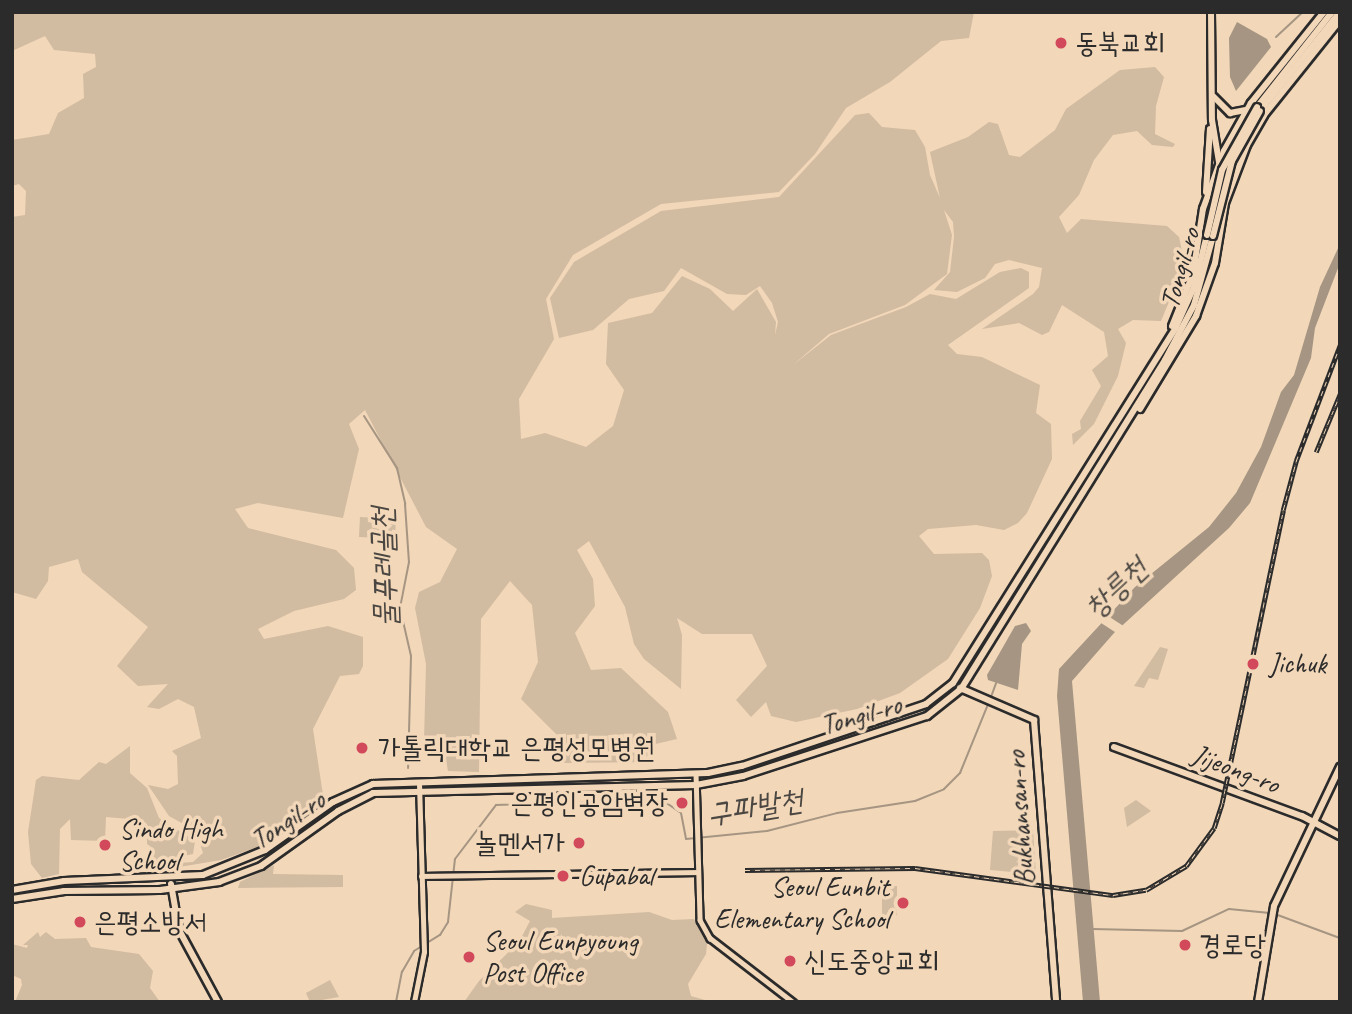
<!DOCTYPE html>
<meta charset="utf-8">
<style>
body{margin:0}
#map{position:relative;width:1352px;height:1014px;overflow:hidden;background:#f2d7b9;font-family:Caveat,"Poor Story",sans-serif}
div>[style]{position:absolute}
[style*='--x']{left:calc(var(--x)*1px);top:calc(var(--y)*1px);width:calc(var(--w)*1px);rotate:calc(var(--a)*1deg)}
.green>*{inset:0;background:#d1bba1;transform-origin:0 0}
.water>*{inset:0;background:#a59582}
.pier>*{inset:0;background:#f2d7b9}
.stream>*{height:2px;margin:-1px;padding:0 1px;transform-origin:1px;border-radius:1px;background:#a59582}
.roads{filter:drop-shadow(2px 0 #2b2b2b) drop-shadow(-2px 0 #2b2b2b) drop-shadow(0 2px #2b2b2b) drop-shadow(0 -2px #2b2b2b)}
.minor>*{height:4.5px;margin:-2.25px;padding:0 2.25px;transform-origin:2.25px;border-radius:2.25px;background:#f2d7b9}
.major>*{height:6px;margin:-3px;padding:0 3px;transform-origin:3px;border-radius:3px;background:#f2d7b9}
.rail>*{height:4.5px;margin-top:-2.25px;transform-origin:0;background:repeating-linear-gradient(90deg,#f2d7b9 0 5px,#2b2b2b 0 10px);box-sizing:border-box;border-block:2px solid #2b2b2b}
.bridges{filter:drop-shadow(2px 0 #2b2b2b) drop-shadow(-2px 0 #2b2b2b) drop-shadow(0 2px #2b2b2b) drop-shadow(0 -2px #2b2b2b)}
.major-bridge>*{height:6px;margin:-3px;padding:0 3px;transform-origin:3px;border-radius:3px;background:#f2d7b9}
.dots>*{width:19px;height:19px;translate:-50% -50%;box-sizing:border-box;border:4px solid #f2d7b9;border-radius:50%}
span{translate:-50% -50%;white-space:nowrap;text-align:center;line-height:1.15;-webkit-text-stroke:7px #f2d7b9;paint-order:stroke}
.poi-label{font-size:28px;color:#2b2b2b}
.left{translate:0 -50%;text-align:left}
.right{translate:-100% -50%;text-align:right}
.street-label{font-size:28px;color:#2b2b2b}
.water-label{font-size:30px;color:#4a4641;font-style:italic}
.frame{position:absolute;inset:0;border:14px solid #2b2b2b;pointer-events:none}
</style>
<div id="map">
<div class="green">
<i style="clip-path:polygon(12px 12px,974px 12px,969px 38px,941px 41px,890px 82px,846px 108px,815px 154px,779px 192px,661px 204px,573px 255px,546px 299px,554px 339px,519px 399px,521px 439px,545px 433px,586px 447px,613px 426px,624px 390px,606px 364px,608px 323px,652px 313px,682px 276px,710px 289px,733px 311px,757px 289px,776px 322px,775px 335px,778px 322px,772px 303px,760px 286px,746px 295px,727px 294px,681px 268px,664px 291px,629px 299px,593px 330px,559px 338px,550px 298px,574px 262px,661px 211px,779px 197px,855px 115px,869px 113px,882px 127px,915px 130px,925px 147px,930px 175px,940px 198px,930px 152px,968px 137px,989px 122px,998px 124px,1009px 155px,1020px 157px,1055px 130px,1066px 109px,1120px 70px,1155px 67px,1164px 77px,1156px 106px,1155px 134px,1175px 144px,1173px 147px,1152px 145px,1137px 131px,1113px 135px,1094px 160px,1079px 195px,1059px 217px,1067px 233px,1081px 219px,1167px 226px,1179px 237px,1183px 256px,1180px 275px,1161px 321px,1133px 320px,1118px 329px,1126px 343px,1118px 376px,1094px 424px,1073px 445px,1072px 434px,1081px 429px,1080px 421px,1101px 386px,1092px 370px,1108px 356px,1104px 332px,1062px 305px,1049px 332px,1042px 335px,1019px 323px,982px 329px,1033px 294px,1039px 287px,1042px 268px,1009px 260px,995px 264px,985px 278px,957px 292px,934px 290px,950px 272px,954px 237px,953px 222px,944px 210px,952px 235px,947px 274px,905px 305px,829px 334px,793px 365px,831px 335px,906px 307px,930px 294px,956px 299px,1000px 272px,1021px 268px,1029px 272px,1029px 288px,948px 345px,957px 354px,982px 357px,1040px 385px,1036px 413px,1051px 424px,1052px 459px,1027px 513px,1018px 523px,1004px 530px,976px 525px,928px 529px,919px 536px,934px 554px,982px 553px,989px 560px,992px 576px,980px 608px,948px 659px,900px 693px,857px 709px,796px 722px,771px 716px,766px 702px,751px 717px,736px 700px,767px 666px,752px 634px,702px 634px,677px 618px,682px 635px,681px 689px,644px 659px,634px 644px,625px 607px,589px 541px,577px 550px,593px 579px,595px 606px,575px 633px,591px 670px,621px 668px,668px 712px,677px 739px,651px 745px,650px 762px,562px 763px,559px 737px,521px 699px,538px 662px,532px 605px,510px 581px,481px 619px,479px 772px,448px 771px,443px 742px,424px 741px,426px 664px,415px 608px,419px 592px,440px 582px,457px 549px,426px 527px,365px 410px,349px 424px,359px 449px,343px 518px,258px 503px,235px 509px,248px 528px,336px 550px,354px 568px,356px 590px,344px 599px,294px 611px,258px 629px,264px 639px,328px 626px,363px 637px,363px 666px,359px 674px,340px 676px,313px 729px,323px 795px,260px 846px,221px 860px,161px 870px,163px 864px,193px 862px,203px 853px,196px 831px,169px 816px,148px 785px,168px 789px,178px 784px,177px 756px,172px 751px,201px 738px,194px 707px,178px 699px,159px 709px,147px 707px,168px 684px,138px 686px,117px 666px,148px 627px,82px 572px,78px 559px,49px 567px,48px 581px,36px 599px,12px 592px,12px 217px,25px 215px,26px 191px,19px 184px,12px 186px,12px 140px,49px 134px,58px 113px,84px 98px,83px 74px,96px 67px,95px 54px,54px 50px,45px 36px,12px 51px)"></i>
<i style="left:360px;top:517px;width:36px;height:20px;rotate:3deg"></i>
<i style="clip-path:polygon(1160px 647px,1168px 649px,1158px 680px,1149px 678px,1144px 688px,1134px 686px)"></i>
<i style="clip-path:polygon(130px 746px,130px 773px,147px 788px,159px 818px,195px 841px,193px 854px,157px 861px,147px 870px,141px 865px,153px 856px,154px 849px,147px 844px,147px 824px,142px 820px,106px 817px,105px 841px,71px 840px,70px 819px,60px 829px,59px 874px,42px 878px,31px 864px,28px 832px,36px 780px,42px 776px,79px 780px,99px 762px,106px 764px)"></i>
<i style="clip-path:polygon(1136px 800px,1151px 811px,1127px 827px,1124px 808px)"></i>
<i style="clip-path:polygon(1033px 830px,1036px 874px,990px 870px,993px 831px)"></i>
<i style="clip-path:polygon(274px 865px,273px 874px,343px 875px,343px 887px,238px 888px,240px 882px)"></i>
<i style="left:882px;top:886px;width:15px;height:29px"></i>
<i style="clip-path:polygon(526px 904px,552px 910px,552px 918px,649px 912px,672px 920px,694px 919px,707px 944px,706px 954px,688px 984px,691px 996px,712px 1002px,464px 1002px,479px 981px,519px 942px,530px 921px,515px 912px)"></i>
<i style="clip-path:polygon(38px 932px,40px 937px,46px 932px,55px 939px,86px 938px,91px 947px,139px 954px,153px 971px,150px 988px,160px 1002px,15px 1002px,22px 985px,21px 979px,12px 975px,12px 944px,27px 948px,28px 945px,23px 945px)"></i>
<i style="clip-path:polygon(330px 980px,339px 997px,310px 1002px,306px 993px)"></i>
</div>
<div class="water">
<i style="clip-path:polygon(1237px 22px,1267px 39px,1271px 47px,1236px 91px,1230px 77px,1229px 38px)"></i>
<i style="clip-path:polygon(1340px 244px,1340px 263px,1315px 328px,1311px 358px,1250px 503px,1229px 528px,1114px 633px,1072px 681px,1100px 1002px,1083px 1002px,1057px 696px,1059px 669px,1135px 587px,1209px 527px,1236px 493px,1261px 447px,1281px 392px,1294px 375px,1320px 287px)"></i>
<i style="clip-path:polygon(1026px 623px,1031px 631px,1022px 644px,1018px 690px,988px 680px,987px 675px,1015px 626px)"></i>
</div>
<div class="pier">
<i style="clip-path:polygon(1105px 614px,1125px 627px,1118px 634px,1098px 621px)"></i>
</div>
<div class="stream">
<i style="--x:1276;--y:37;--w:37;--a:-43"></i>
<i style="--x:364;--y:416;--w:62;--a:57.6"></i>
<i style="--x:397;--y:468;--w:37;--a:77"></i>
<i style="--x:405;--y:504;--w:58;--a:86.1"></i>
<i style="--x:409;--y:562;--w:47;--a:101.1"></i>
<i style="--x:400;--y:608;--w:49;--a:77.1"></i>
<i style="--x:411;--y:656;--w:112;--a:91.5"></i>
<i style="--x:991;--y:697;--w:15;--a:-70"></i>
<i style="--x:1275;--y:914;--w:69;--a:20.3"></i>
<i style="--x:1092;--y:929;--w:90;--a:1.3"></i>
<i style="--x:1182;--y:931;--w:52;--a:-25.1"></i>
<i style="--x:1229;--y:909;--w:41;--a:5.6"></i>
<i style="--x:396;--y:1002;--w:31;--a:-79"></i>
<i style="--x:402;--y:972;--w:24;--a:-60"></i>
<i style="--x:414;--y:951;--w:31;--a:-32"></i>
<i style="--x:440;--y:935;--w:15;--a:-58"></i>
<i style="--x:448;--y:922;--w:63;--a:-83.7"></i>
<i style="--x:455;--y:859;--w:68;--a:-52.8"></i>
<i style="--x:496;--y:805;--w:166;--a:-1.7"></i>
<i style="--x:662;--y:800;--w:23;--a:34"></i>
<i style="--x:681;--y:813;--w:26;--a:79"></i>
<i style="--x:686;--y:839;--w:81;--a:-5.6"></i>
<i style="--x:767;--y:831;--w:72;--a:-14.4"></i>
<i style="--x:837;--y:813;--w:79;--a:-8.7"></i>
<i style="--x:915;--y:801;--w:31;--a:-22"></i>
<i style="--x:944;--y:789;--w:23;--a:-45"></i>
<i style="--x:960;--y:773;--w:77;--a:-67.8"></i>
</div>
<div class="roads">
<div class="minor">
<i style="--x:696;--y:773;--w:147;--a:88.4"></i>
<i style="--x:700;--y:920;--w:21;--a:61"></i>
<i style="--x:710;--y:938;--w:105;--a:37.6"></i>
<i style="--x:421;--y:876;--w:277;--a:-0.8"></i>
<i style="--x:414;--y:1002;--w:51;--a:-78.7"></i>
<i style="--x:424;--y:952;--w:169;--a:-91.7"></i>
</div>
<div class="major">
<i style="--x:1211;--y:12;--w:108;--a:89.5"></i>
<i style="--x:1212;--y:120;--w:43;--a:80.5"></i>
<i style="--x:1214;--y:97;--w:23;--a:45"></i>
<i style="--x:1230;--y:113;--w:16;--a:-11"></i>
<i style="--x:1257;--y:107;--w:121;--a:-51.7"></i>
<i style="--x:1260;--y:111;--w:127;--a:-51.1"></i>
<i style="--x:1206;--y:192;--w:63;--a:-86.4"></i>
<i style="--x:1172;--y:326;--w:56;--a:-68"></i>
<i style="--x:1193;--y:274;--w:66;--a:-81.3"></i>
<i style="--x:1203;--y:209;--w:62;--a:-70.1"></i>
<i style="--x:1224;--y:151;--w:55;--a:-60.6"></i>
<i style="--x:1251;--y:103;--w:117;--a:-51.3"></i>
<i style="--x:1140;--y:409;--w:109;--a:-58.9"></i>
<i style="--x:1196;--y:316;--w:56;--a:-70.3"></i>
<i style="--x:1215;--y:263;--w:61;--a:-80.5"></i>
<i style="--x:1225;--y:203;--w:62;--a:-69.2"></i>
<i style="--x:1247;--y:145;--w:34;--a:-60"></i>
<i style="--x:1264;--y:115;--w:122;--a:-51.3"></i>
<i style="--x:960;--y:688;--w:81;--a:23.4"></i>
<i style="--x:1034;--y:720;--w:283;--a:85.5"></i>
<i style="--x:1114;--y:747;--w:200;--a:20.2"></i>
<i style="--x:1302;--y:816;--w:43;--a:27.8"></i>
<i style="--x:171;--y:884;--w:47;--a:80.1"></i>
<i style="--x:179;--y:930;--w:82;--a:61.6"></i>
<i style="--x:12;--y:890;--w:53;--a:-9.8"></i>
<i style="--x:64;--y:881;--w:139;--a:-2.5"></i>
<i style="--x:203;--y:875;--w:67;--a:-22"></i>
<i style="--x:265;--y:850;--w:83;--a:-35.2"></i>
<i style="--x:333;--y:802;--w:44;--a:-24.2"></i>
<i style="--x:373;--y:784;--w:335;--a:-1.9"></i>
<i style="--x:708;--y:773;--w:35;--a:-12"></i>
<i style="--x:742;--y:766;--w:194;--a:-18.6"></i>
<i style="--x:926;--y:704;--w:34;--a:-38"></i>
<i style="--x:953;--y:683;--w:420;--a:-57.9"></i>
<i style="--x:1176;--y:327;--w:44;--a:-65.8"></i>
<i style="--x:1194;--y:287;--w:54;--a:-76"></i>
<i style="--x:12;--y:899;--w:53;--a:-8.7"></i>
<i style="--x:64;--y:891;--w:96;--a:-0.6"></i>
<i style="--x:160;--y:890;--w:60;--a:-7.7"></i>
<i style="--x:219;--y:882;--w:45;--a:-20.9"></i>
<i style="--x:261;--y:866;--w:95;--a:-35.5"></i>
<i style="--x:338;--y:811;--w:39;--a:-27"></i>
<i style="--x:373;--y:793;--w:323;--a:-1.4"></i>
<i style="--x:696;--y:785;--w:48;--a:-10.8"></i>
<i style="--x:743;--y:776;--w:194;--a:-18.1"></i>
<i style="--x:927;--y:716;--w:43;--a:-38.5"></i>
<i style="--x:961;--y:689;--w:387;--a:-58.2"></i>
<i style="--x:1165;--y:360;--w:62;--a:-62.2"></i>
<i style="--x:1194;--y:305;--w:72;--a:-74.6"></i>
<i style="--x:1258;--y:1002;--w:97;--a:-80.5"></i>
<i style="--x:1274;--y:906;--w:154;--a:-64.6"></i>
</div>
</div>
<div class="rail">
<i style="--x:1316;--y:452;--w:63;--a:-67.5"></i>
<i style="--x:745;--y:870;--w:170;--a:-0.7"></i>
<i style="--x:915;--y:868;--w:200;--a:7.8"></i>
<i style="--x:1113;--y:895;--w:33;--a:-9"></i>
<i style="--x:1146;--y:890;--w:47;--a:-31"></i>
<i style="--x:1186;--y:866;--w:47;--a:-53.6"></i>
<i style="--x:1214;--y:828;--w:26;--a:-72"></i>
<i style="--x:1222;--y:803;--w:299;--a:-78.2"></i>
<i style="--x:1283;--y:510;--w:51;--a:-75.1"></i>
<i style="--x:1296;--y:461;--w:124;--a:-69.2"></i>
</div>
<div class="bridges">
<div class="major-bridge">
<i style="--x:1207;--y:235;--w:67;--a:-77"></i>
<i style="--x:1222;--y:170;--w:72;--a:-60.9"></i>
<i style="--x:1213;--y:236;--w:77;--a:-75.8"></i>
<i style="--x:1232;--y:161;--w:57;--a:-60.8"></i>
</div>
</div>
<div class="dots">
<i style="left:1061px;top:43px;background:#d1495b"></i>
<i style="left:1253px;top:664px;background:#d1495b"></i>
<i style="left:362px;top:748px;background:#d1495b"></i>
<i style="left:682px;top:803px;background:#d1495b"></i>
<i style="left:579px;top:843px;background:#d1495b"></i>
<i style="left:105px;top:845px;background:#d1495b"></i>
<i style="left:563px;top:876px;background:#d1495b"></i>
<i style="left:903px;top:903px;background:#d1495b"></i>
<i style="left:80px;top:922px;background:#d1495b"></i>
<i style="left:1185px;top:945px;background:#d1495b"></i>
<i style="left:469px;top:957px;background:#d1495b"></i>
<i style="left:790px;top:961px;background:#d1495b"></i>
</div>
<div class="poi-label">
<span class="left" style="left:1075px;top:43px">동북교회</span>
<span class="left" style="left:1269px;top:664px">Jichuk</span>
<span class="left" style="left:378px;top:748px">가톨릭대학교 은평성모병원</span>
<span class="right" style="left:668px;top:803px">은평인공암벽장</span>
<span class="left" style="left:119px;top:845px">Sindo High<br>School</span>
<span class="right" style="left:565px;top:843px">놀멘서가</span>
<span class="left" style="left:579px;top:876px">Gupabal</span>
<span class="right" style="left:889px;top:903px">Seoul Eunbit<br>Elementary School</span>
<span class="left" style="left:94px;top:922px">은평소방서</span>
<span class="left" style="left:483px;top:957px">Seoul Eunpyoung<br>Post Office</span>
<span class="left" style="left:1199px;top:945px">경로당</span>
<span class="left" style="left:804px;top:961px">신도중앙교회</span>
</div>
<div class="street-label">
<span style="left:1180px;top:268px;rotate:-74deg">Tongil-ro</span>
<span style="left:861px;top:715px;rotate:-16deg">Tongil-ro</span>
<span style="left:1236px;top:769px;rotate:21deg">Jijeong-ro</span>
<span style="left:1020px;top:818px;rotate:-94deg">Bukhansan-ro</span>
<span style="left:288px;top:820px;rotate:-34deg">Tongil-ro</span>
</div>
<div class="water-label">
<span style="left:384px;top:567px;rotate:-92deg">물푸레골천</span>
<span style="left:1116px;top:588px;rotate:-43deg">창릉천</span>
<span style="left:755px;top:807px;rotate:-9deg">구파발천</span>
</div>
<div class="frame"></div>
</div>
